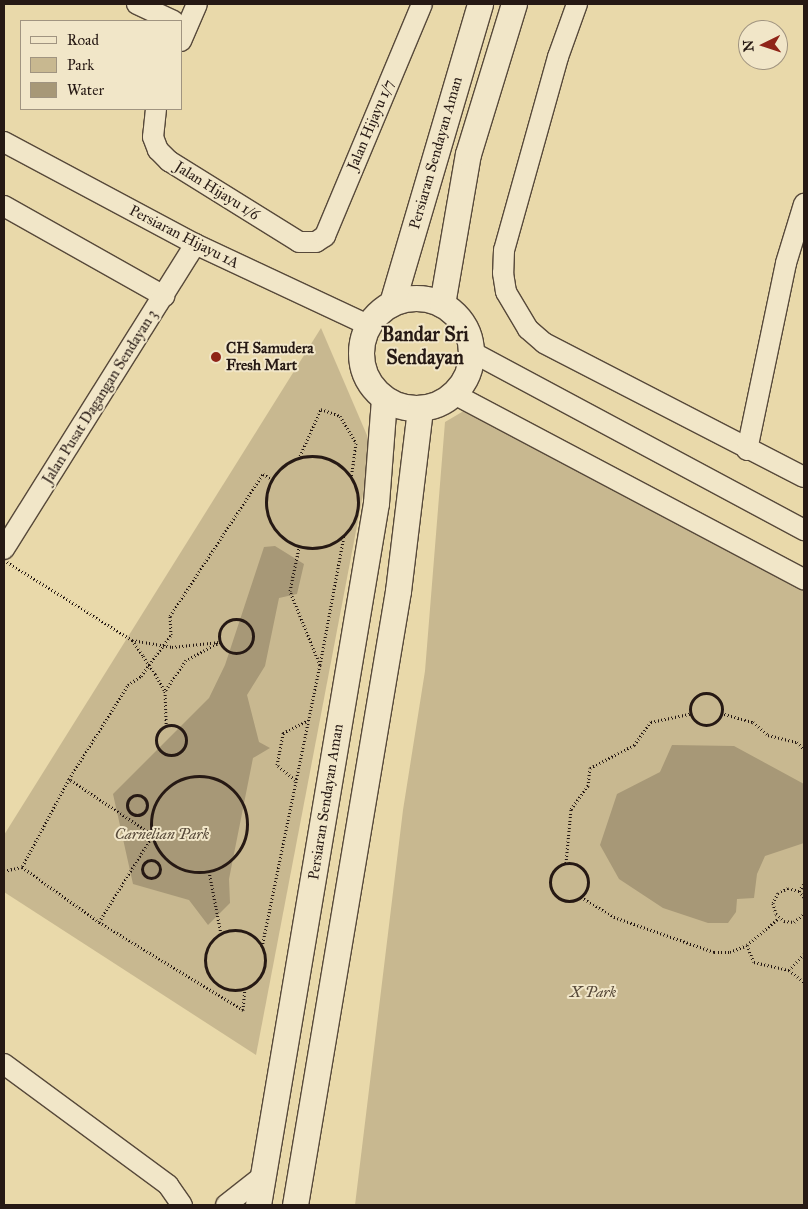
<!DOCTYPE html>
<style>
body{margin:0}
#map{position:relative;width:808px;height:1209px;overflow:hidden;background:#e9d9aa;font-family:"IM FELL Great Primer",serif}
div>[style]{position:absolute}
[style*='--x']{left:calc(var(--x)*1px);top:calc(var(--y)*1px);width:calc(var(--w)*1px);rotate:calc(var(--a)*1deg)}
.green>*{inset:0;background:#c8b890}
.water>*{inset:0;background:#a79877}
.path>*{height:3px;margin-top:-1.5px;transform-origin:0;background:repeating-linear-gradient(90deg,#261914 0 1px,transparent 0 3.5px)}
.path>.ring{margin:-1.5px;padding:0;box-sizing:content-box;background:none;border:3px solid #261914;border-radius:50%}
.roads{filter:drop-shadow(1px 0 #57493a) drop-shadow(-1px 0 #57493a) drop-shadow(0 1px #57493a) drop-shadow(0 -1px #57493a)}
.minor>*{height:20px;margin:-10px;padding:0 10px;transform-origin:10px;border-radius:10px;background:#f1e6c8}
.tertiary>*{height:25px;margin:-12.5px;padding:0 12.5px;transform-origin:12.5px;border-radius:12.5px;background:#f1e6c8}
.tertiary>.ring{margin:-12.5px;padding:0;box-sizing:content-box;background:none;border:25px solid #f1e6c8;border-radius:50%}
.path-bridge>*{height:3px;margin-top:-1.5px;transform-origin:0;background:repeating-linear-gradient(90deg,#261914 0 1px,transparent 0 3.5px)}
.dots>*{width:14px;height:14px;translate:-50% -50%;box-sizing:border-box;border:2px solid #f1e6c8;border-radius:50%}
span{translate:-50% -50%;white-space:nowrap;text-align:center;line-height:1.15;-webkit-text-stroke:4px #f1e6c8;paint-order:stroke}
.street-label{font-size:15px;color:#261914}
.poi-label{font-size:15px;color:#261914;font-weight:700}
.left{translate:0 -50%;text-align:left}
.park-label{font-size:15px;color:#574939;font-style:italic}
.district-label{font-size:20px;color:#261914;font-weight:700}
.frame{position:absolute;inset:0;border:5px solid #261914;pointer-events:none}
.legend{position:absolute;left:20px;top:20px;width:162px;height:90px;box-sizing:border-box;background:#f1e6c8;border:1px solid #a09480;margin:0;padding:6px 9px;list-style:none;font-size:15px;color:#261914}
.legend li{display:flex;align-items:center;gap:10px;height:25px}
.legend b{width:25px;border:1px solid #a09480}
.north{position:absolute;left:738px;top:20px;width:50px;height:50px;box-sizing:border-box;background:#f1e6c8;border:1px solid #a09480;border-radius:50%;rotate:266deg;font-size:14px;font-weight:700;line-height:20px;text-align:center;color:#261914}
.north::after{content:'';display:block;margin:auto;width:18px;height:22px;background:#8f2418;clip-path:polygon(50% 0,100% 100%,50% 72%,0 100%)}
</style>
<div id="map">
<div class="green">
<i style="clip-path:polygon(321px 328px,372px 447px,256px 1055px,4px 892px,4px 835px)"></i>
<i style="clip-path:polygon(475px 399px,804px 569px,804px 1205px,355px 1205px,403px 810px,425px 671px,445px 422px,462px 412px)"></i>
</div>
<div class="water">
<i style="clip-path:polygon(275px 546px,304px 564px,297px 594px,279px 598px,265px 666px,247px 695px,259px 742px,270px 748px,253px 758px,229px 879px,230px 903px,208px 925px,189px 900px,133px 884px,113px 794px,209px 698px,225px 665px,264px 547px)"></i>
<i style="clip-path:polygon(672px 745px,734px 746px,804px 784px,804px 843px,765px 856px,757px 874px,754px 898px,737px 899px,736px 912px,728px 923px,708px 923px,663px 908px,619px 879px,600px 845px,617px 794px,660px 772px)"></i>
</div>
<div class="path">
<i class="ring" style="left:266px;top:456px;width:89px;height:89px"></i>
<i style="--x:300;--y:456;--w:51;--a:-65.9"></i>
<i style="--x:321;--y:409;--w:20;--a:20"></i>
<i style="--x:340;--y:416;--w:31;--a:59"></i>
<i style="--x:356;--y:443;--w:35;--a:98"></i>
<i class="ring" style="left:219px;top:619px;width:31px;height:31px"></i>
<i style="--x:132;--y:640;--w:19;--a:55"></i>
<i style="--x:320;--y:665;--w:131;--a:-79.5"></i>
<i style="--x:155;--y:674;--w:20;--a:60"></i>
<i class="ring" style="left:690px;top:693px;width:29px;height:29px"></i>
<i style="--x:721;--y:713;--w:33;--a:16"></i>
<i style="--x:753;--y:722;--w:20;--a:41"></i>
<i style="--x:768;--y:735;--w:30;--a:14"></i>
<i style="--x:797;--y:742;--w:10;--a:45"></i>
<i class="ring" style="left:156px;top:725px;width:27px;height:27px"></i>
<i class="ring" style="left:151px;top:776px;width:93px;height:93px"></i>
<i style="--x:69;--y:779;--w:111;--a:-57.9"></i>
<i style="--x:128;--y:685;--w:16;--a:-35"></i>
<i style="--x:141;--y:676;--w:51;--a:-53.8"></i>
<i style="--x:171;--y:635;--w:19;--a:-93"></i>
<i style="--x:170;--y:616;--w:170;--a:-56.8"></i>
<i style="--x:263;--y:474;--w:10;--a:29"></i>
<i style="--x:295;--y:780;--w:23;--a:-140"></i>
<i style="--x:277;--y:765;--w:33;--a:-79"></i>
<i style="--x:283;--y:733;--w:28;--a:-27"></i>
<i class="ring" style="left:127px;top:795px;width:17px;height:17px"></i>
<i class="ring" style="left:142px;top:860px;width:15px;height:15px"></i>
<i class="ring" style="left:550px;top:863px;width:35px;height:35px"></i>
<i style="--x:566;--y:863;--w:54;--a:-84.7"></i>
<i style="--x:571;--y:809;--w:29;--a:-54"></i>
<i style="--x:588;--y:786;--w:18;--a:-84"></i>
<i style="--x:590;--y:768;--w:50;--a:-27.6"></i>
<i style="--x:634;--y:745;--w:29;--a:-54"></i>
<i style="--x:651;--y:722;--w:40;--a:-12"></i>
<i style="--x:4;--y:871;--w:18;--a:-13"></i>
<i style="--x:209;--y:871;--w:64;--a:79.2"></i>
<i style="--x:799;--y:891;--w:9;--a:-54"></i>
<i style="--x:581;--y:897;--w:39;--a:31"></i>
<i style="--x:614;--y:917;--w:106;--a:19.3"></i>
<i style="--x:714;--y:952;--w:16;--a:0"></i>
<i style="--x:730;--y:952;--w:18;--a:-22"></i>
<i style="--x:747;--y:945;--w:42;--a:-40.2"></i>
<i style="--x:804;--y:897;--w:8;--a:-130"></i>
<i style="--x:799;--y:891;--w:11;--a:-165"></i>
<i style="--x:788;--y:888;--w:11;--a:153"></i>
<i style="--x:778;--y:893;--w:11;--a:117"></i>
<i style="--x:773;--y:903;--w:11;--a:75"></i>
<i style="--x:776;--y:914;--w:11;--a:41"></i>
<i style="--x:784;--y:921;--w:10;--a:6"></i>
<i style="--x:794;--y:922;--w:13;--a:-39"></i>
<i style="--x:99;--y:922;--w:102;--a:-58.2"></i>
<i style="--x:153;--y:835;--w:101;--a:-146.3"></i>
<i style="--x:69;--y:779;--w:100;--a:118.1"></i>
<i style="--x:22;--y:867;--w:95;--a:35.5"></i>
<i style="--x:99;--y:922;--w:169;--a:31.4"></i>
<i style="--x:243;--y:1010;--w:21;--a:-85"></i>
<i class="ring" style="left:205px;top:930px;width:57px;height:57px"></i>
<i style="--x:747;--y:945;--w:18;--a:68"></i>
<i style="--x:754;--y:962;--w:36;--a:13"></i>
<i style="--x:789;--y:970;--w:22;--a:-47"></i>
<i style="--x:262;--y:947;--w:288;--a:-78.4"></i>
<i style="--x:320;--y:665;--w:80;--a:-112.1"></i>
<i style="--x:290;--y:591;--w:45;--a:-78.4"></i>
<i style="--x:789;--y:970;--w:19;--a:39"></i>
</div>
<div class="roads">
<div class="minor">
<i style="--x:137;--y:4;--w:40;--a:25"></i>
<i style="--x:577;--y:4;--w:56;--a:109.7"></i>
<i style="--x:558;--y:57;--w:200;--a:105.6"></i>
<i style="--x:504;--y:250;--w:23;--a:92"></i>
<i style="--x:503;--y:273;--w:19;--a:81"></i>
<i style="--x:506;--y:292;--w:43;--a:59.3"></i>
<i style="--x:528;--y:329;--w:21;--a:41"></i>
<i style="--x:544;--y:343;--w:292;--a:27.3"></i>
<i style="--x:181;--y:41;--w:40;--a:-66.6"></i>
<i style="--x:156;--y:109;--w:28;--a:96"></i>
<i style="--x:153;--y:137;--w:14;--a:69"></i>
<i style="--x:158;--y:150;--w:16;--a:45"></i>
<i style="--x:169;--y:161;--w:153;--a:31.9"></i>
<i style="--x:299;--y:242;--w:17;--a:0"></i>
<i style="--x:316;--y:242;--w:11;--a:-34"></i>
<i style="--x:325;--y:236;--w:251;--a:-67.3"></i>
<i style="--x:4;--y:142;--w:217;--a:28.1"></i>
<i style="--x:195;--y:244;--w:191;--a:25.1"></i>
<i style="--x:4;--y:206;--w:184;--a:29.4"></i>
<i style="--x:472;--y:352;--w:377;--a:28.2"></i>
<i style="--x:454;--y:394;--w:396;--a:27.9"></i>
<i style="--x:747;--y:450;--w:191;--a:-78.2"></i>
<i style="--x:786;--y:263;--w:62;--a:-73"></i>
<i style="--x:4;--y:549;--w:360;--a:-57.9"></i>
<i style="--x:4;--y:1064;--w:204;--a:36.4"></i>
<i style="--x:168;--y:1185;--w:24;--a:55"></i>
<i style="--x:226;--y:1205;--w:48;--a:-38.3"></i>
</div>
<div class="tertiary">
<i class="ring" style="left:361px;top:298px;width:85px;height:85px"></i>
<i style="--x:392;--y:303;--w:312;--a:-73.6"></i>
<i style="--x:442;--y:304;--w:152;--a:-80.2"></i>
<i style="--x:468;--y:154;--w:157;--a:-73"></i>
<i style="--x:258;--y:1205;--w:712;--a:-80.46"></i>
<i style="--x:376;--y:503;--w:105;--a:-85.6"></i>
<i style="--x:295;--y:1205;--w:623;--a:-80.48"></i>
<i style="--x:398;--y:591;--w:183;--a:-83.1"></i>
</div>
</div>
<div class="path-bridge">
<i style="--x:4;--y:560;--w:151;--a:32"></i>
<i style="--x:132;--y:640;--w:41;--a:9.9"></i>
<i style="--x:172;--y:647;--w:48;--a:-5.9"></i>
<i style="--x:220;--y:642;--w:38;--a:152"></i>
<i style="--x:186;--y:660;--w:37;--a:124"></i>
<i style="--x:165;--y:691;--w:34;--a:88"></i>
<i style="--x:143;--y:656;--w:22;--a:56"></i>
</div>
<div class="dots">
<i style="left:216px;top:357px;background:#8f2418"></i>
</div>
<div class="street-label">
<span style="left:371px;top:125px;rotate:-67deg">Jalan Hijayu 1/7</span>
<span style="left:436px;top:153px;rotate:-74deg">Persiaran Sendayan Aman</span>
<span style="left:217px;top:191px;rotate:32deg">Jalan Hijayu 1/6</span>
<span style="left:184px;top:237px;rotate:27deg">Persiaran Hijayu 1A</span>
<span style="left:100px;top:397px;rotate:-58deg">Jalan Pusat Dagangan Sendayan 3</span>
<span style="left:326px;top:802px;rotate:-81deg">Persiaran Sendayan Aman</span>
</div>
<div class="poi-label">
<span class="left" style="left:226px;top:357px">CH Samudera<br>Fresh Mart</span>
</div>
<div class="park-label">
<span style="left:162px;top:835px">Carnelian Park</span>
<span style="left:593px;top:993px">X Park</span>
</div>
<div class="district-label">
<span style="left:425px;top:346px">Bandar Sri<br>Sendayan</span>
</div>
<div class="frame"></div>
<ul class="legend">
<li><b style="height:6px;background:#f1e6c8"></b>Road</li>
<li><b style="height:14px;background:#c8b890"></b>Park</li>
<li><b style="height:14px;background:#a79877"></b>Water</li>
</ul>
<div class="north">N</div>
</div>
